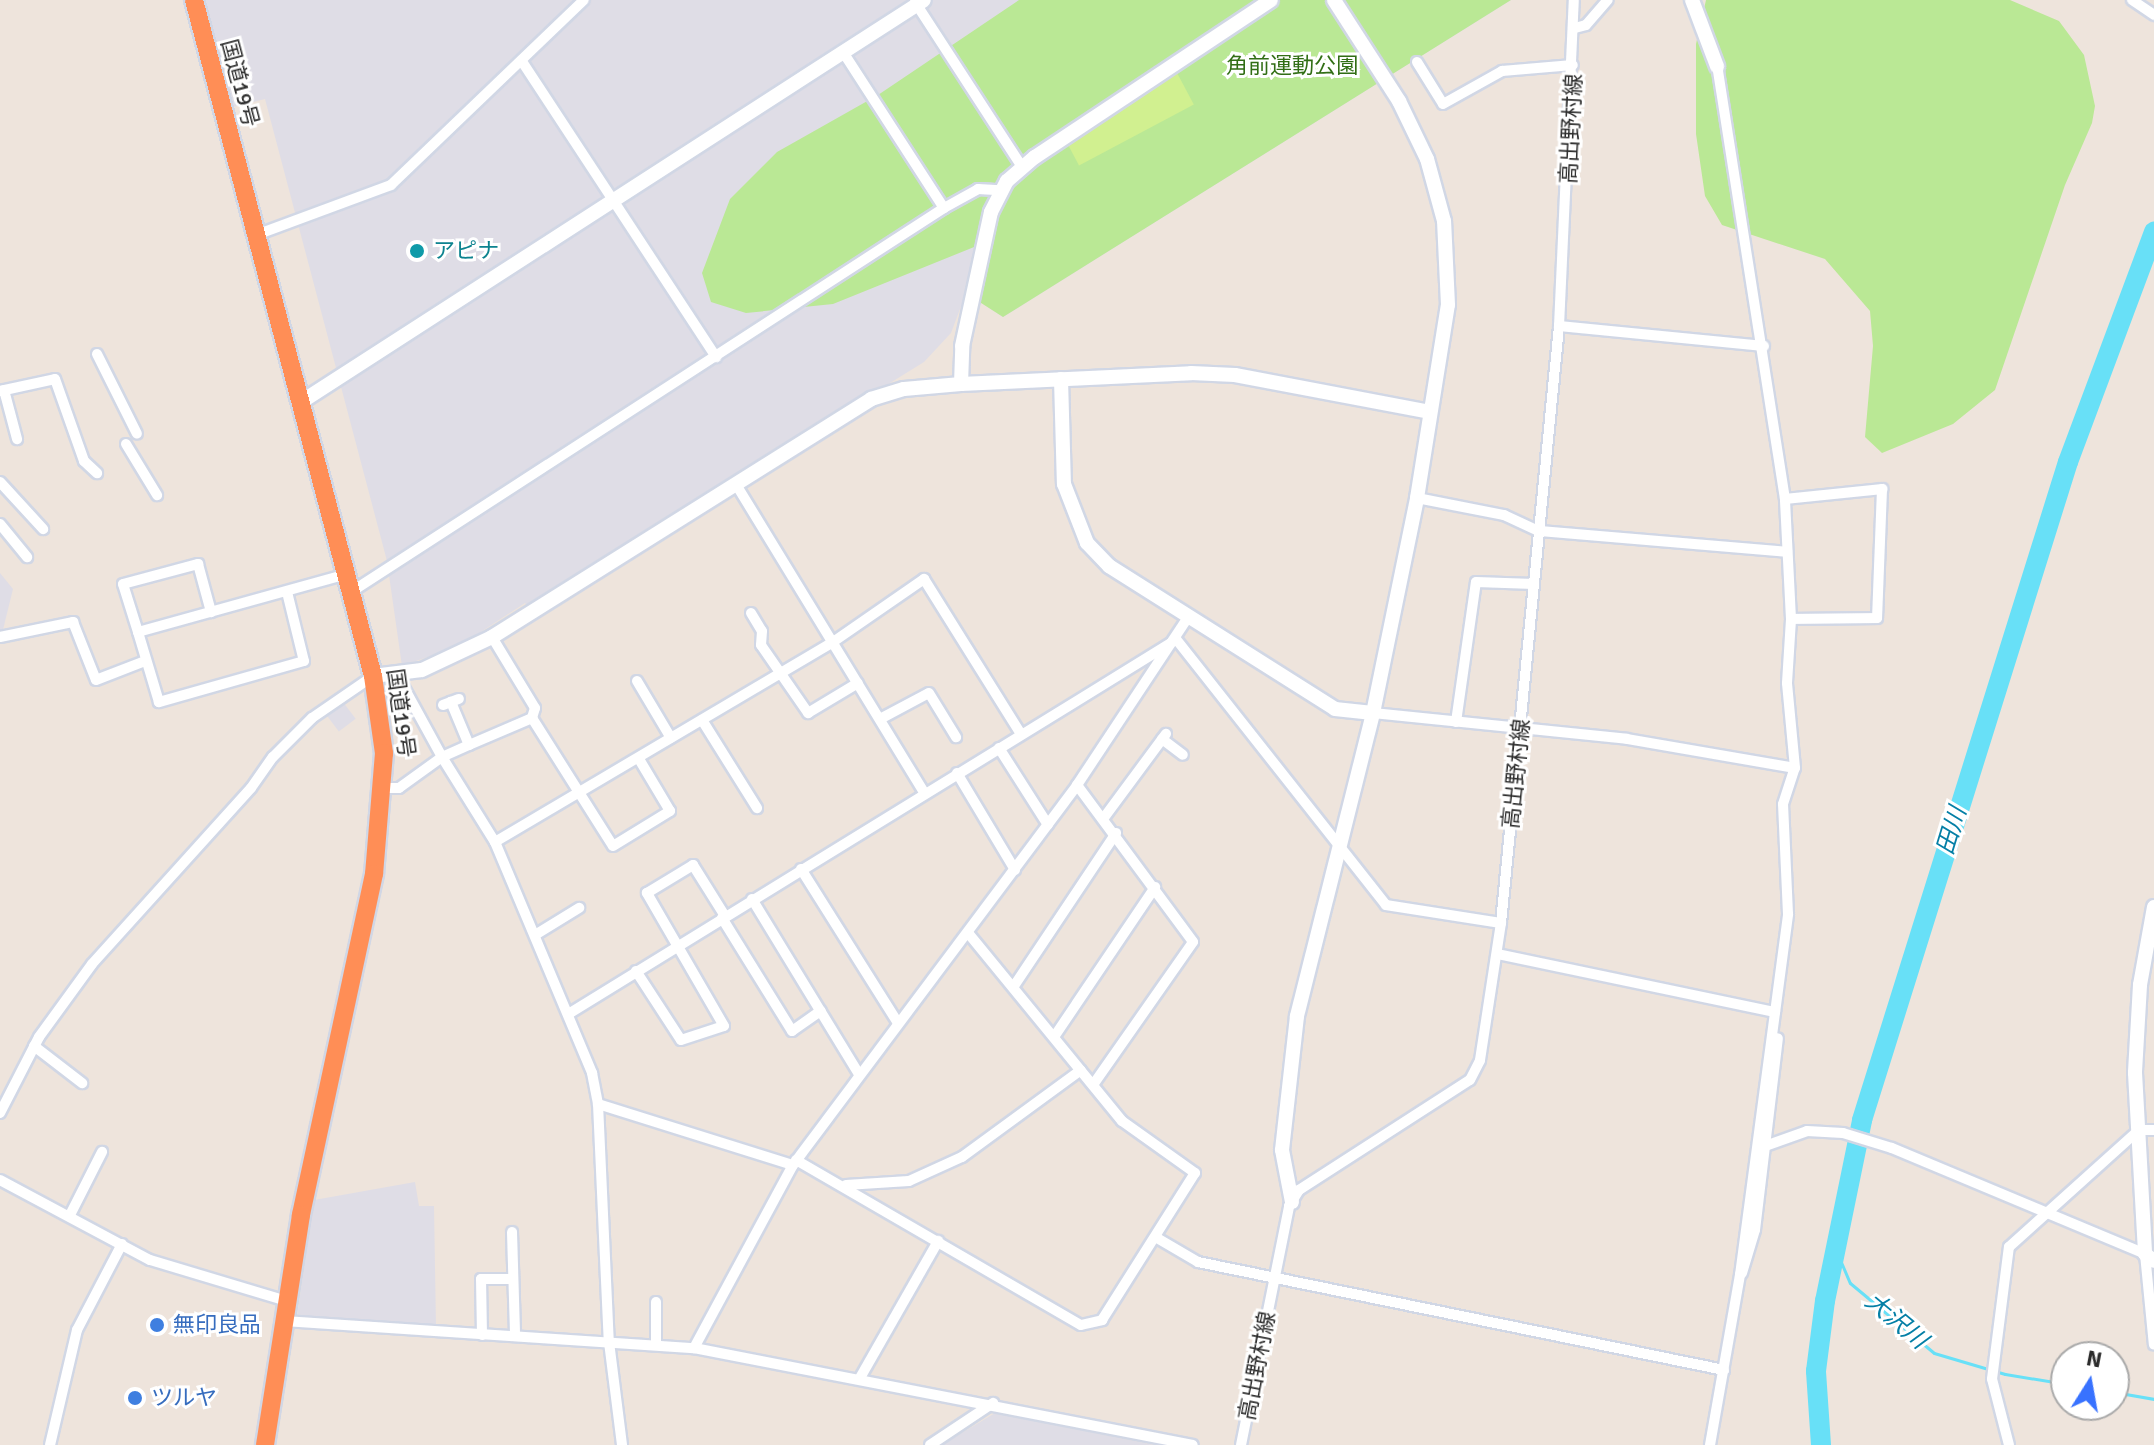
<!DOCTYPE html>
<meta charset="utf-8">
<style>
body{margin:0}
#map{position:relative;width:2154px;height:1445px;overflow:hidden;background:#eee4dc;font-family:Signika,"Noto Sans JP",sans-serif}
div>[style]{position:absolute}
[style*='--x']{left:calc(var(--x)*1px);top:calc(var(--y)*1px);width:calc(var(--w)*1px);rotate:calc(var(--a)*1deg)}
.industrial>*{inset:0;background:#dfdde6;transform-origin:0 0}
.green>*{inset:0;background:#bae895}
.pitch>*{inset:0;background:#d1f090;transform-origin:0 0}
.stream>*{height:3px;margin:-1.5px;padding:0 1.5px;transform-origin:1.5px;border-radius:1.5px;background:#68e0f7}
.river>*{height:20px;margin:-10px;padding:0 10px;transform-origin:10px;border-radius:10px;background:#68e0f7}
.roads{filter:drop-shadow(2px 0 #d1d7e5) drop-shadow(-2px 0 #d1d7e5) drop-shadow(0 2px #d1d7e5) drop-shadow(0 -2px #d1d7e5)}
.street>*{height:10px;margin:-5px;padding:0 5px;transform-origin:5px;border-radius:5px;background:#fff}
.secondary>*{height:14px;margin:-7px;padding:0 7px;transform-origin:7px;border-radius:7px;background:#fff}
.highway>*{height:18px;margin:-9px;padding:0 9px;transform-origin:9px;border-radius:9px;background:#ff8e56}
.dots>*{width:22px;height:22px;translate:-50% -50%;box-sizing:border-box;border:4px solid #fff;border-radius:50%}
span{translate:-50% -50%;white-space:nowrap;text-align:center;line-height:1.15;-webkit-text-stroke:6px #fff;paint-order:stroke}
.park-label{font-size:22px;color:#316e15}
.street-label{font-size:22px;color:#2b2b2b}
.culture-label{font-size:22px;color:#0d838f}
.left{translate:0 -50%;text-align:left}
.shop-label{font-size:22px;color:#366cbe}
.water-label{font-size:24px;color:#047fa6;font-style:italic}
.north{position:absolute;left:2050px;top:1341px;width:80px;height:80px;box-sizing:border-box;background:#fff;border:2px solid #aaa;border-radius:50%;rotate:11deg;font-size:22px;font-weight:700;line-height:32px;text-align:center;color:#2b2b2b}
.north::after{content:'';display:block;margin:auto;width:28px;height:36px;background:#3872ff;clip-path:polygon(50% 0,100% 100%,50% 72%,0 100%)}
</style>
<div id="map">
<div class="industrial">
<i style="clip-path:polygon(204px 0,1511px 0,1003px 317px,966px 293px,951px 333px,924px 362px,528px 607px,525px 603px,461px 645px,402px 666px,387px 561px,265px 99px,233px 107px)"></i>
<i style="clip-path:polygon(0 573px,13px 589px,0 642px)"></i>
<i style="left:343px;top:702px;width:21px;height:21px;rotate:53deg"></i>
<i style="clip-path:polygon(415px 1182px,419px 1206px,434px 1206px,436px 1327px,297px 1316px,314px 1200px)"></i>
<i style="clip-path:polygon(995px 1413px,1154px 1445px,942px 1445px)"></i>
</div>
<div class="green">
<i style="clip-path:polygon(1019px 0,1511px 0,1003px 317px,978px 301px,989px 241px,833px 304px,746px 313px,711px 302px,702px 273px,730px 199px,777px 152px,878px 95px)"></i>
<i style="clip-path:polygon(1706px 0,2010px 0,2059px 21px,2084px 55px,2095px 106px,2092px 123px,2065px 185px,1995px 390px,1953px 424px,1882px 453px,1865px 437px,1873px 346px,1870px 311px,1825px 259px,1722px 225px,1705px 196px,1696px 134px,1696px 44px)"></i>
</div>
<div class="pitch">
<i style="left:1176px;top:71px;width:38px;height:130px;rotate:62deg"></i>
</div>
<div class="stream">
<i style="--x:1838;--y:1255;--w:30;--a:67"></i>
<i style="--x:1850;--y:1283;--w:109;--a:39.8"></i>
<i style="--x:1934;--y:1353;--w:74;--a:16.5"></i>
<i style="--x:2005;--y:1374;--w:62;--a:9.3"></i>
<i style="--x:2114;--y:1392;--w:41;--a:9.9"></i>
</div>
<div class="river">
<i style="--x:1821;--y:1445;--w:74;--a:-93.9"></i>
<i style="--x:1816;--y:1371;--w:71;--a:-82.7"></i>
<i style="--x:1825;--y:1301;--w:185;--a:-78.4"></i>
<i style="--x:1862;--y:1120;--w:689;--a:-72.62"></i>
<i style="--x:2068;--y:462;--w:246;--a:-69.5"></i>
</div>
<div class="roads">
<div class="street">
<i style="--x:2132;--y:0;--w:27;--a:34"></i>
<i style="--x:915;--y:2;--w:197;--a:57"></i>
<i style="--x:1575;--y:28;--w:11;--a:-15"></i>
<i style="--x:1586;--y:25;--w:33;--a:-49"></i>
<i style="--x:843;--y:52;--w:186;--a:57.1"></i>
<i style="--x:1417;--y:62;--w:49;--a:58.2"></i>
<i style="--x:1443;--y:104;--w:68;--a:-29.2"></i>
<i style="--x:1502;--y:71;--w:71;--a:-4.8"></i>
<i style="--x:523;--y:63;--w:352;--a:56.7"></i>
<i style="--x:256;--y:235;--w:144;--a:-20.3"></i>
<i style="--x:391;--y:185;--w:267;--a:-43.8"></i>
<i style="--x:1559;--y:326;--w:206;--a:5.6"></i>
<i style="--x:97;--y:354;--w:89;--a:63.4"></i>
<i style="--x:4;--y:390;--w:51;--a:75.1"></i>
<i style="--x:0;--y:391;--w:56;--a:-12.3"></i>
<i style="--x:55;--y:379;--w:87;--a:70.5"></i>
<i style="--x:84;--y:461;--w:18;--a:43"></i>
<i style="--x:126;--y:444;--w:60;--a:58.7"></i>
<i style="--x:0;--y:482;--w:64;--a:47.5"></i>
<i style="--x:737;--y:486;--w:359;--a:58.6"></i>
<i style="--x:1417;--y:498;--w:89;--a:11.1"></i>
<i style="--x:1504;--y:515;--w:38;--a:25"></i>
<i style="--x:1539;--y:531;--w:249;--a:4.8"></i>
<i style="--x:1785;--y:499;--w:98;--a:-5.9"></i>
<i style="--x:1882;--y:489;--w:129;--a:92.2"></i>
<i style="--x:1877;--y:618;--w:86;--a:179.3"></i>
<i style="--x:0;--y:524;--w:43;--a:50.7"></i>
<i style="--x:287;--y:592;--w:71;--a:76.2"></i>
<i style="--x:304;--y:661;--w:151;--a:164.2"></i>
<i style="--x:159;--y:702;--w:73;--a:-106.7"></i>
<i style="--x:138;--y:632;--w:217;--a:-15.5"></i>
<i style="--x:351;--y:592;--w:706;--a:-32.93"></i>
<i style="--x:944;--y:208;--w:39;--a:-29"></i>
<i style="--x:978;--y:189;--w:22;--a:3"></i>
<i style="--x:751;--y:613;--w:21;--a:59"></i>
<i style="--x:762;--y:631;--w:14;--a:94"></i>
<i style="--x:761;--y:645;--w:83;--a:55.3"></i>
<i style="--x:808;--y:713;--w:58;--a:-31"></i>
<i style="--x:138;--y:632;--w:50;--a:-107.4"></i>
<i style="--x:123;--y:584;--w:78;--a:-14.9"></i>
<i style="--x:198;--y:564;--w:50;--a:74.8"></i>
<i style="--x:0;--y:637;--w:75;--a:-11.6"></i>
<i style="--x:73;--y:622;--w:62;--a:68.4"></i>
<i style="--x:96;--y:680;--w:53;--a:-21.2"></i>
<i style="--x:492;--y:637;--w:83;--a:58.8"></i>
<i style="--x:535;--y:708;--w:10;--a:107"></i>
<i style="--x:532;--y:718;--w:151;--a:57.7"></i>
<i style="--x:613;--y:846;--w:67;--a:-31.6"></i>
<i style="--x:670;--y:811;--w:61;--a:-120.8"></i>
<i style="--x:1176;--y:639;--w:339;--a:51.7"></i>
<i style="--x:1386;--y:905;--w:116;--a:8.9"></i>
<i style="--x:396;--y:673;--w:96;--a:61.3"></i>
<i style="--x:442;--y:757;--w:30;--a:-24"></i>
<i style="--x:469;--y:745;--w:47;--a:-112.7"></i>
<i style="--x:637;--y:681;--w:66;--a:59.2"></i>
<i style="--x:443;--y:705;--w:17;--a:-21"></i>
<i style="--x:1373;--y:713;--w:255;--a:5.8"></i>
<i style="--x:1627;--y:739;--w:170;--a:9.8"></i>
<i style="--x:880;--y:719;--w:55;--a:-28"></i>
<i style="--x:929;--y:693;--w:52;--a:58.5"></i>
<i style="--x:702;--y:720;--w:104;--a:58"></i>
<i style="--x:1456;--y:722;--w:141;--a:-81.9"></i>
<i style="--x:1476;--y:582;--w:58;--a:2"></i>
<i style="--x:1162;--y:739;--w:26;--a:37"></i>
<i style="--x:469;--y:745;--w:69;--a:-23.2"></i>
<i style="--x:999;--y:748;--w:91;--a:57.5"></i>
<i style="--x:957;--y:773;--w:113;--a:59.1"></i>
<i style="--x:1077;--y:785;--w:195;--a:53.5"></i>
<i style="--x:1193;--y:942;--w:174;--a:125"></i>
<i style="--x:385;--y:788;--w:14;--a:0"></i>
<i style="--x:399;--y:788;--w:53;--a:-35.8"></i>
<i style="--x:442;--y:757;--w:100;--a:58.1"></i>
<i style="--x:495;--y:842;--w:251;--a:67.2"></i>
<i style="--x:592;--y:1073;--w:32;--a:79"></i>
<i style="--x:598;--y:1104;--w:238;--a:87.4"></i>
<i style="--x:609;--y:1342;--w:104;--a:82.8"></i>
<i style="--x:1103;--y:819;--w:106;--a:-53.5"></i>
<i style="--x:495;--y:842;--w:393;--a:-30.6"></i>
<i style="--x:833;--y:642;--w:111;--a:-34.7"></i>
<i style="--x:924;--y:579;--w:183;--a:58"></i>
<i style="--x:801;--y:869;--w:182;--a:57.8"></i>
<i style="--x:752;--y:899;--w:205;--a:58.6"></i>
<i style="--x:722;--y:918;--w:133;--a:58.2"></i>
<i style="--x:792;--y:1031;--w:35;--a:-35"></i>
<i style="--x:535;--y:935;--w:52;--a:-31.5"></i>
<i style="--x:1497;--y:954;--w:284;--a:11.8"></i>
<i style="--x:636;--y:971;--w:82;--a:56.9"></i>
<i style="--x:681;--y:1040;--w:45;--a:-18"></i>
<i style="--x:724;--y:1026;--w:154;--a:-120.1"></i>
<i style="--x:647;--y:893;--w:54;--a:-31.3"></i>
<i style="--x:693;--y:865;--w:60;--a:57.9"></i>
<i style="--x:1014;--y:986;--w:184;--a:-56.3"></i>
<i style="--x:570;--y:1013;--w:706;--a:-31.62"></i>
<i style="--x:1054;--y:1037;--w:181;--a:-56"></i>
<i style="--x:34;--y:1046;--w:61;--a:37.6"></i>
<i style="--x:598;--y:1104;--w:204;--a:17.4"></i>
<i style="--x:0;--y:1113;--w:85;--a:-62.8"></i>
<i style="--x:39;--y:1037;--w:90;--a:-54"></i>
<i style="--x:92;--y:964;--w:237;--a:-47.9"></i>
<i style="--x:251;--y:788;--w:38;--a:-55"></i>
<i style="--x:273;--y:757;--w:55;--a:-45"></i>
<i style="--x:312;--y:718;--w:74;--a:-34.5"></i>
<i style="--x:1768;--y:1145;--w:41;--a:-19.7"></i>
<i style="--x:1807;--y:1131;--w:36;--a:3"></i>
<i style="--x:1843;--y:1133;--w:51;--a:17"></i>
<i style="--x:1892;--y:1148;--w:274;--a:22.7"></i>
<i style="--x:2145;--y:1254;--w:91;--a:84.4"></i>
<i style="--x:796;--y:1160;--w:329;--a:30.1"></i>
<i style="--x:1081;--y:1325;--w:22;--a:-13"></i>
<i style="--x:1102;--y:1320;--w:174;--a:-57.7"></i>
<i style="--x:1195;--y:1173;--w:90;--a:-144.5"></i>
<i style="--x:1122;--y:1121;--w:242;--a:-129.3"></i>
<i style="--x:0;--y:1180;--w:170;--a:28.1"></i>
<i style="--x:150;--y:1260;--w:143;--a:16.7"></i>
<i style="--x:846;--y:1185;--w:63;--a:-3.6"></i>
<i style="--x:909;--y:1181;--w:58;--a:-24.4"></i>
<i style="--x:962;--y:1157;--w:147;--a:-36.2"></i>
<i style="--x:70;--y:1215;--w:71;--a:-63.1"></i>
<i style="--x:512;--y:1232;--w:104;--a:88.3"></i>
<i style="--x:1157;--y:1238;--w:48;--a:30.3"></i>
<i style="--x:1198;--y:1262;--w:537;--a:11.6"></i>
<i style="--x:1742;--y:1273;--w:45;--a:-73.2"></i>
<i style="--x:1755;--y:1230;--w:193;--a:-83.2"></i>
<i style="--x:284;--y:1321;--w:411;--a:3.8"></i>
<i style="--x:694;--y:1348;--w:508;--a:11"></i>
<i style="--x:482;--y:1335;--w:56;--a:-91"></i>
<i style="--x:481;--y:1279;--w:32;--a:0"></i>
<i style="--x:656;--y:1345;--w:43;--a:-90"></i>
<i style="--x:694;--y:1348;--w:208;--a:-61.6"></i>
<i style="--x:793;--y:1165;--w:474;--a:-53.2"></i>
<i style="--x:1077;--y:785;--w:201;--a:-56.5"></i>
<i style="--x:860;--y:1378;--w:158;--a:-60.3"></i>
<i style="--x:50;--y:1445;--w:118;--a:-76.8"></i>
<i style="--x:77;--y:1330;--w:97;--a:-62.4"></i>
<i style="--x:930;--y:1445;--w:76;--a:-33.7"></i>
<i style="--x:1241;--y:1445;--w:244;--a:-78.6"></i>
<i style="--x:1289;--y:1206;--w:19;--a:-58"></i>
<i style="--x:1299;--y:1190;--w:203;--a:-32.8"></i>
<i style="--x:1470;--y:1080;--w:22;--a:-63"></i>
<i style="--x:1480;--y:1060;--w:139;--a:-81.3"></i>
<i style="--x:1501;--y:923;--w:600;--a:-84.45"></i>
<i style="--x:1559;--y:326;--w:326;--a:-87.4"></i>
<i style="--x:1710;--y:1445;--w:173;--a:-80"></i>
<i style="--x:1740;--y:1275;--w:364;--a:-82.4"></i>
<i style="--x:1788;--y:914;--w:110;--a:-92.6"></i>
<i style="--x:1783;--y:804;--w:38;--a:-72"></i>
<i style="--x:1795;--y:768;--w:85;--a:-95.4"></i>
<i style="--x:1787;--y:683;--w:64;--a:-86.4"></i>
<i style="--x:1791;--y:619;--w:120;--a:-92.9"></i>
<i style="--x:1785;--y:499;--w:438;--a:-98.9"></i>
<i style="--x:2009;--y:1445;--w:68;--a:-104.4"></i>
<i style="--x:1992;--y:1379;--w:133;--a:-82.7"></i>
<i style="--x:2009;--y:1247;--w:175;--a:-42"></i>
<i style="--x:2139;--y:1130;--w:15;--a:0"></i>
</div>
<div class="secondary">
<i style="--x:1692;--y:0;--w:71;--a:69.3"></i>
<i style="--x:1061;--y:379;--w:105;--a:88.4"></i>
<i style="--x:1064;--y:484;--w:63;--a:68.7"></i>
<i style="--x:1087;--y:543;--w:32;--a:46"></i>
<i style="--x:1109;--y:566;--w:267;--a:32.3"></i>
<i style="--x:1335;--y:709;--w:38;--a:6"></i>
<i style="--x:961;--y:384;--w:230;--a:-2.7"></i>
<i style="--x:1191;--y:373;--w:44;--a:2.6"></i>
<i style="--x:1235;--y:375;--w:198;--a:10.7"></i>
<i style="--x:301;--y:402;--w:741;--a:-32.83"></i>
<i style="--x:373;--y:676;--w:49;--a:-7"></i>
<i style="--x:422;--y:670;--w:77;--a:-25.2"></i>
<i style="--x:492;--y:637;--w:448;--a:-32.1"></i>
<i style="--x:871;--y:399;--w:34;--a:-17"></i>
<i style="--x:904;--y:389;--w:57;--a:-5"></i>
<i style="--x:961;--y:384;--w:38;--a:-88"></i>
<i style="--x:962;--y:346;--w:137;--a:-77.8"></i>
<i style="--x:991;--y:212;--w:35;--a:-63"></i>
<i style="--x:1007;--y:181;--w:37;--a:-41"></i>
<i style="--x:1035;--y:157;--w:283;--a:-33.6"></i>
<i style="--x:2154;--y:907;--w:79;--a:100.2"></i>
<i style="--x:2140;--y:985;--w:88;--a:93.3"></i>
<i style="--x:2135;--y:1073;--w:181;--a:86.8"></i>
<i style="--x:2145;--y:1254;--w:11;--a:38"></i>
<i style="--x:1292;--y:1202;--w:53;--a:-100.9"></i>
<i style="--x:1282;--y:1150;--w:135;--a:-83.6"></i>
<i style="--x:1297;--y:1016;--w:312;--a:-75.9"></i>
<i style="--x:1373;--y:713;--w:219;--a:-78.4"></i>
<i style="--x:1417;--y:498;--w:195;--a:-80.9"></i>
<i style="--x:1448;--y:305;--w:84;--a:-92.7"></i>
<i style="--x:1444;--y:221;--w:64;--a:-105.3"></i>
<i style="--x:1427;--y:159;--w:64;--a:-115.8"></i>
<i style="--x:1399;--y:101;--w:120;--a:-122.8"></i>
</div>
<div class="highway">
<i style="--x:194;--y:0;--w:699;--a:75.17"></i>
<i style="--x:373;--y:676;--w:78;--a:81.9"></i>
<i style="--x:384;--y:753;--w:121;--a:94.7"></i>
<i style="--x:374;--y:874;--w:349;--a:102.1"></i>
<i style="--x:301;--y:1215;--w:233;--a:98.9"></i>
</div>
</div>
<div class="dots">
<i style="left:417px;top:251px;background:#0f9aa8"></i>
<i style="left:157px;top:1325px;background:#3f7fe0"></i>
<i style="left:135px;top:1398px;background:#3f7fe0"></i>
</div>
<div class="park-label">
<span style="left:1292px;top:66px">角前運動公園</span>
</div>
<div class="street-label">
<span style="left:240px;top:83px;rotate:75deg">国道19号</span>
<span style="left:1571px;top:129px;rotate:-87deg">高出野村線</span>
<span style="left:401px;top:713px;rotate:82deg">国道19号</span>
<span style="left:1516px;top:774px;rotate:-84deg">高出野村線</span>
<span style="left:1257px;top:1366px;rotate:-79deg">高出野村線</span>
</div>
<div class="culture-label">
<span class="left" style="left:433px;top:251px">アピナ</span>
</div>
<div class="shop-label">
<span class="left" style="left:173px;top:1325px">無印良品</span>
<span class="left" style="left:151px;top:1398px">ツルヤ</span>
</div>
<div class="water-label">
<span style="left:1952px;top:831px;rotate:-73deg">田川</span>
<span style="left:1896px;top:1321px;rotate:40deg">大沢川</span>
</div>
<div class="north">N</div>
</div>
